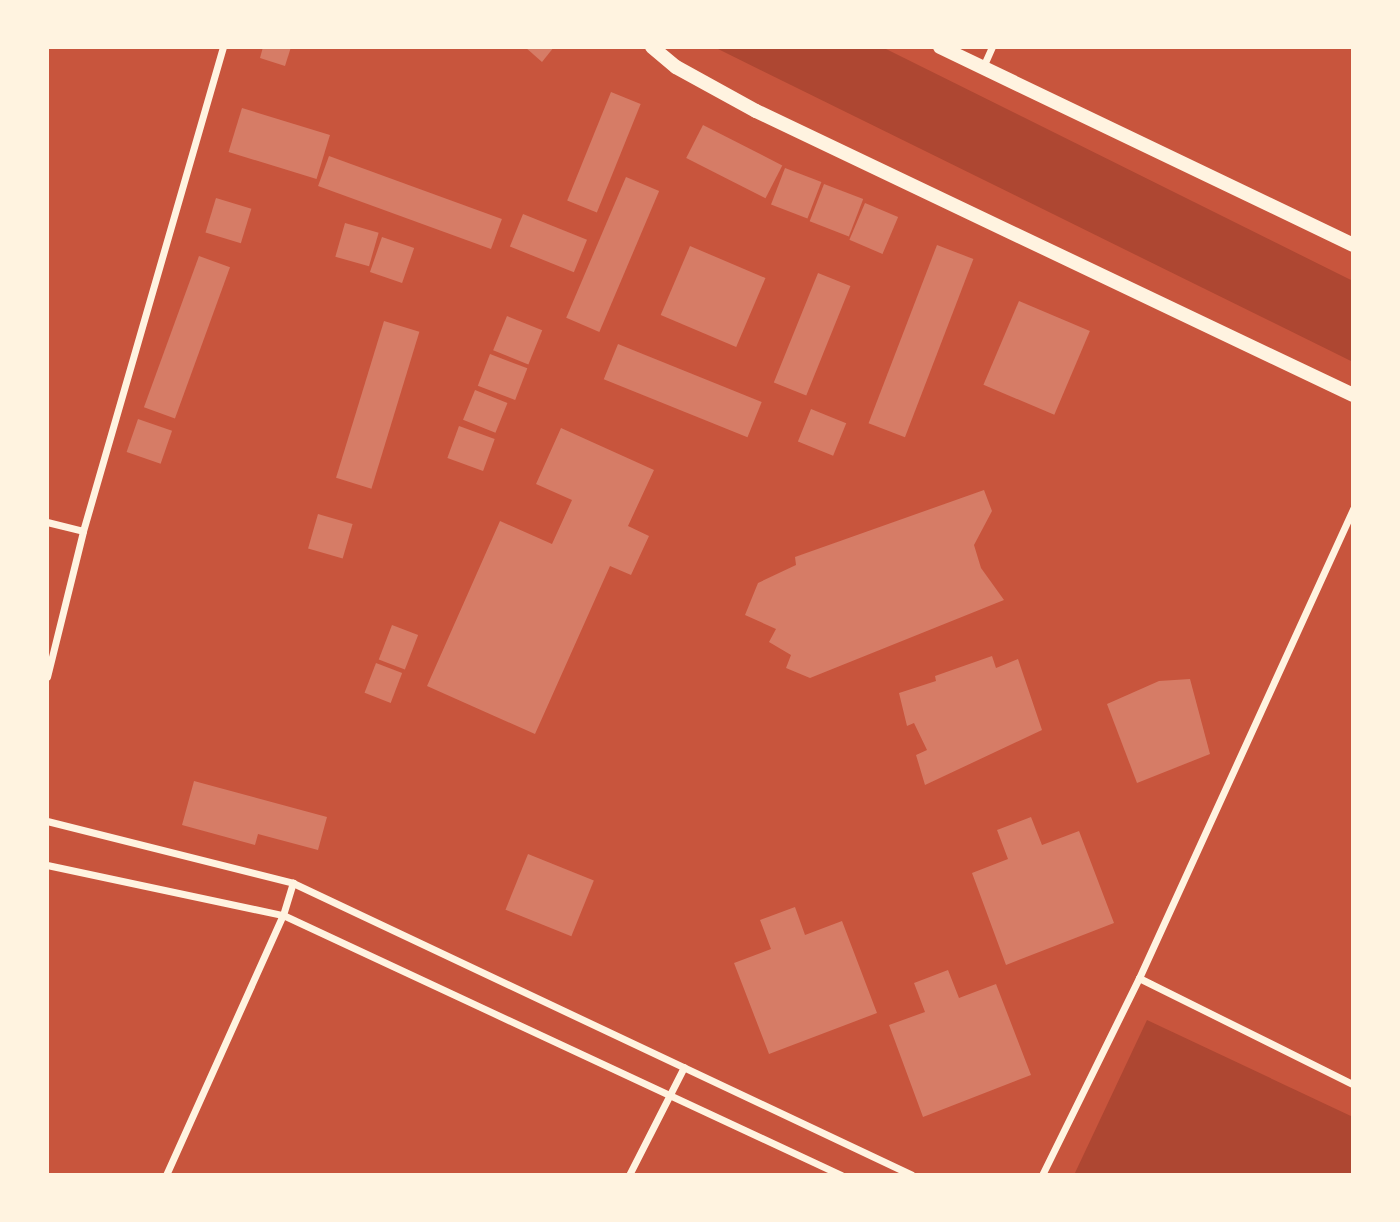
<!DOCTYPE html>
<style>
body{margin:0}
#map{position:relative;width:1400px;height:1222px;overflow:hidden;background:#c8553d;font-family:"Roboto Condensed",sans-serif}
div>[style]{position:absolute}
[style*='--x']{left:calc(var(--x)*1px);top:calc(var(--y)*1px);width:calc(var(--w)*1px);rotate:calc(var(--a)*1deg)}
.green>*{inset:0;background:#ae4732}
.building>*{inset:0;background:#d67c66;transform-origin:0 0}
.minor>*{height:7px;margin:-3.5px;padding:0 3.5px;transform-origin:3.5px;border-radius:3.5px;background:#fff3e0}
.secondary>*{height:14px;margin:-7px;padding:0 7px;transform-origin:7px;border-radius:7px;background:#fff3e0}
span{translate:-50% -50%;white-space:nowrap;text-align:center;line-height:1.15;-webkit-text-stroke:7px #fff3e0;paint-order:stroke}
.frame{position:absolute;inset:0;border:49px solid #fff3e0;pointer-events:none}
</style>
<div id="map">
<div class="green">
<i style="clip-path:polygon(714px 47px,882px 47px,1353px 281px,1353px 362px)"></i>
<i style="clip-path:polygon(1147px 1020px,1353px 1117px,1353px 1175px,1074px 1175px)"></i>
</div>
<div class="building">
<i style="clip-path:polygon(263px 47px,291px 47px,285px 66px,260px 58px)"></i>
<i style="clip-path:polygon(525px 47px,554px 47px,542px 62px)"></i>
<i style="left:611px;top:92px;width:32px;height:117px;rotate:22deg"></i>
<i style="left:242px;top:108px;width:92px;height:46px;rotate:17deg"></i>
<i style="left:703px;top:125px;width:89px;height:37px;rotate:27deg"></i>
<i style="left:329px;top:156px;width:184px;height:32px;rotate:20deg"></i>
<i style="left:785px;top:168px;width:39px;height:39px;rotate:21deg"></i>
<i style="left:626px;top:177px;width:36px;height:153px;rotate:23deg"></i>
<i style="left:824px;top:184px;width:42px;height:40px;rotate:21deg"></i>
<i style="left:216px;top:198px;width:37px;height:36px;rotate:17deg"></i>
<i style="left:865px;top:203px;width:36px;height:40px;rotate:23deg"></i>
<i style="left:523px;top:214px;width:69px;height:35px;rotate:22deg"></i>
<i style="left:345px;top:223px;width:35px;height:35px;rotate:16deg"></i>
<i style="left:382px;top:237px;width:34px;height:37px;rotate:19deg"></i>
<i style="left:937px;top:245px;width:39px;height:191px;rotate:21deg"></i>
<i style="left:690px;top:246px;width:82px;height:75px;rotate:23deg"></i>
<i style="left:199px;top:256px;width:33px;height:161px;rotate:20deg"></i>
<i style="left:818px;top:273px;width:35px;height:118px;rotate:22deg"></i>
<i style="left:1019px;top:301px;width:77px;height:91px;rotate:23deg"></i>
<i style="left:507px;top:316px;width:38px;height:37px;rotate:22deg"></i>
<i style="left:384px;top:321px;width:37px;height:164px;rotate:17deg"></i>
<i style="left:618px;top:344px;width:155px;height:38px;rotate:22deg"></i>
<i style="left:490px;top:354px;width:40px;height:34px;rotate:21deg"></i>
<i style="left:475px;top:390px;width:35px;height:32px;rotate:22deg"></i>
<i style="left:811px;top:409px;width:38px;height:35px;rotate:22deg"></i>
<i style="left:138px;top:419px;width:36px;height:35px;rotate:19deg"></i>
<i style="left:459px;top:426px;width:38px;height:34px;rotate:20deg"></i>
<i style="clip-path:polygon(561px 428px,654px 470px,628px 526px,649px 536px,631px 575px,610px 566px,535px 734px,427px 686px,500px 521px,552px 544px,572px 500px,536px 484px)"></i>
<i style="clip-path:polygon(984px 490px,992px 511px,974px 545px,981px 568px,1004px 600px,810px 678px,786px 668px,791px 655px,769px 642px,776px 629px,745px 615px,758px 583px,796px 565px,795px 557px)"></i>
<i style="left:318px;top:514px;width:36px;height:36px;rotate:16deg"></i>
<i style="left:392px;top:625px;width:28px;height:37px;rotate:21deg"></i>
<i style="clip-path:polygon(992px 656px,996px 668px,1018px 659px,1042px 730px,925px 785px,916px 755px,927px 750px,914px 723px,907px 726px,899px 693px,936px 681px,935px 676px)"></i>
<i style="left:376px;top:663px;width:28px;height:32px;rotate:21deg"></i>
<i style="clip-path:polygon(1190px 679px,1210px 754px,1137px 783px,1107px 704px,1159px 681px)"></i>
<i style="clip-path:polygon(194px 781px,327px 817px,318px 850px,258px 834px,255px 845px,182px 825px)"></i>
<i style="clip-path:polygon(1031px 817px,1042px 845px,1079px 831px,1114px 923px,1006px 965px,972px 873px,1008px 859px,997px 830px)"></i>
<i style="left:528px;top:854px;width:71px;height:60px;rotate:22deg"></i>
<i style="clip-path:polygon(795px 907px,805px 935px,842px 921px,877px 1013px,769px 1054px,734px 963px,771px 949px,760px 920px)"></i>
<i style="clip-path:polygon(948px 970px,959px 998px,996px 984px,1031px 1075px,923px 1117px,889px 1025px,925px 1012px,914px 983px)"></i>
</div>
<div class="minor">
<i style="--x:983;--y:67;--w:22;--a:-66"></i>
<i style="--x:47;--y:522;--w:37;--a:14"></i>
<i style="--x:47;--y:677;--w:150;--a:-76.1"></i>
<i style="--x:83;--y:531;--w:504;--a:-73.87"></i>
<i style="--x:47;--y:821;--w:254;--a:14.1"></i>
<i style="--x:293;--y:883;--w:684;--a:25.25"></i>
<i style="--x:47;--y:865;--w:241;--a:12"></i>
<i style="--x:283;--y:915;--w:616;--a:24.98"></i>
<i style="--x:1139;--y:978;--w:239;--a:26.4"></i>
<i style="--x:166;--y:1175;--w:285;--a:-65.8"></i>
<i style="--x:283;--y:915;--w:34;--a:-73"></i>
<i style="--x:629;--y:1175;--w:121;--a:-63"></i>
<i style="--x:1042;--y:1175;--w:220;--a:-63.8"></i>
<i style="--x:1139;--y:978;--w:516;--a:-65.47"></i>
</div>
<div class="secondary">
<i style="--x:652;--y:47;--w:31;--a:40"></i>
<i style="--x:676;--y:67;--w:91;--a:28.8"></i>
<i style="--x:756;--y:111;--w:661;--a:25.44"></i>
<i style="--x:940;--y:47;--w:458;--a:25.6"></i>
</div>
<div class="frame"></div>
</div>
